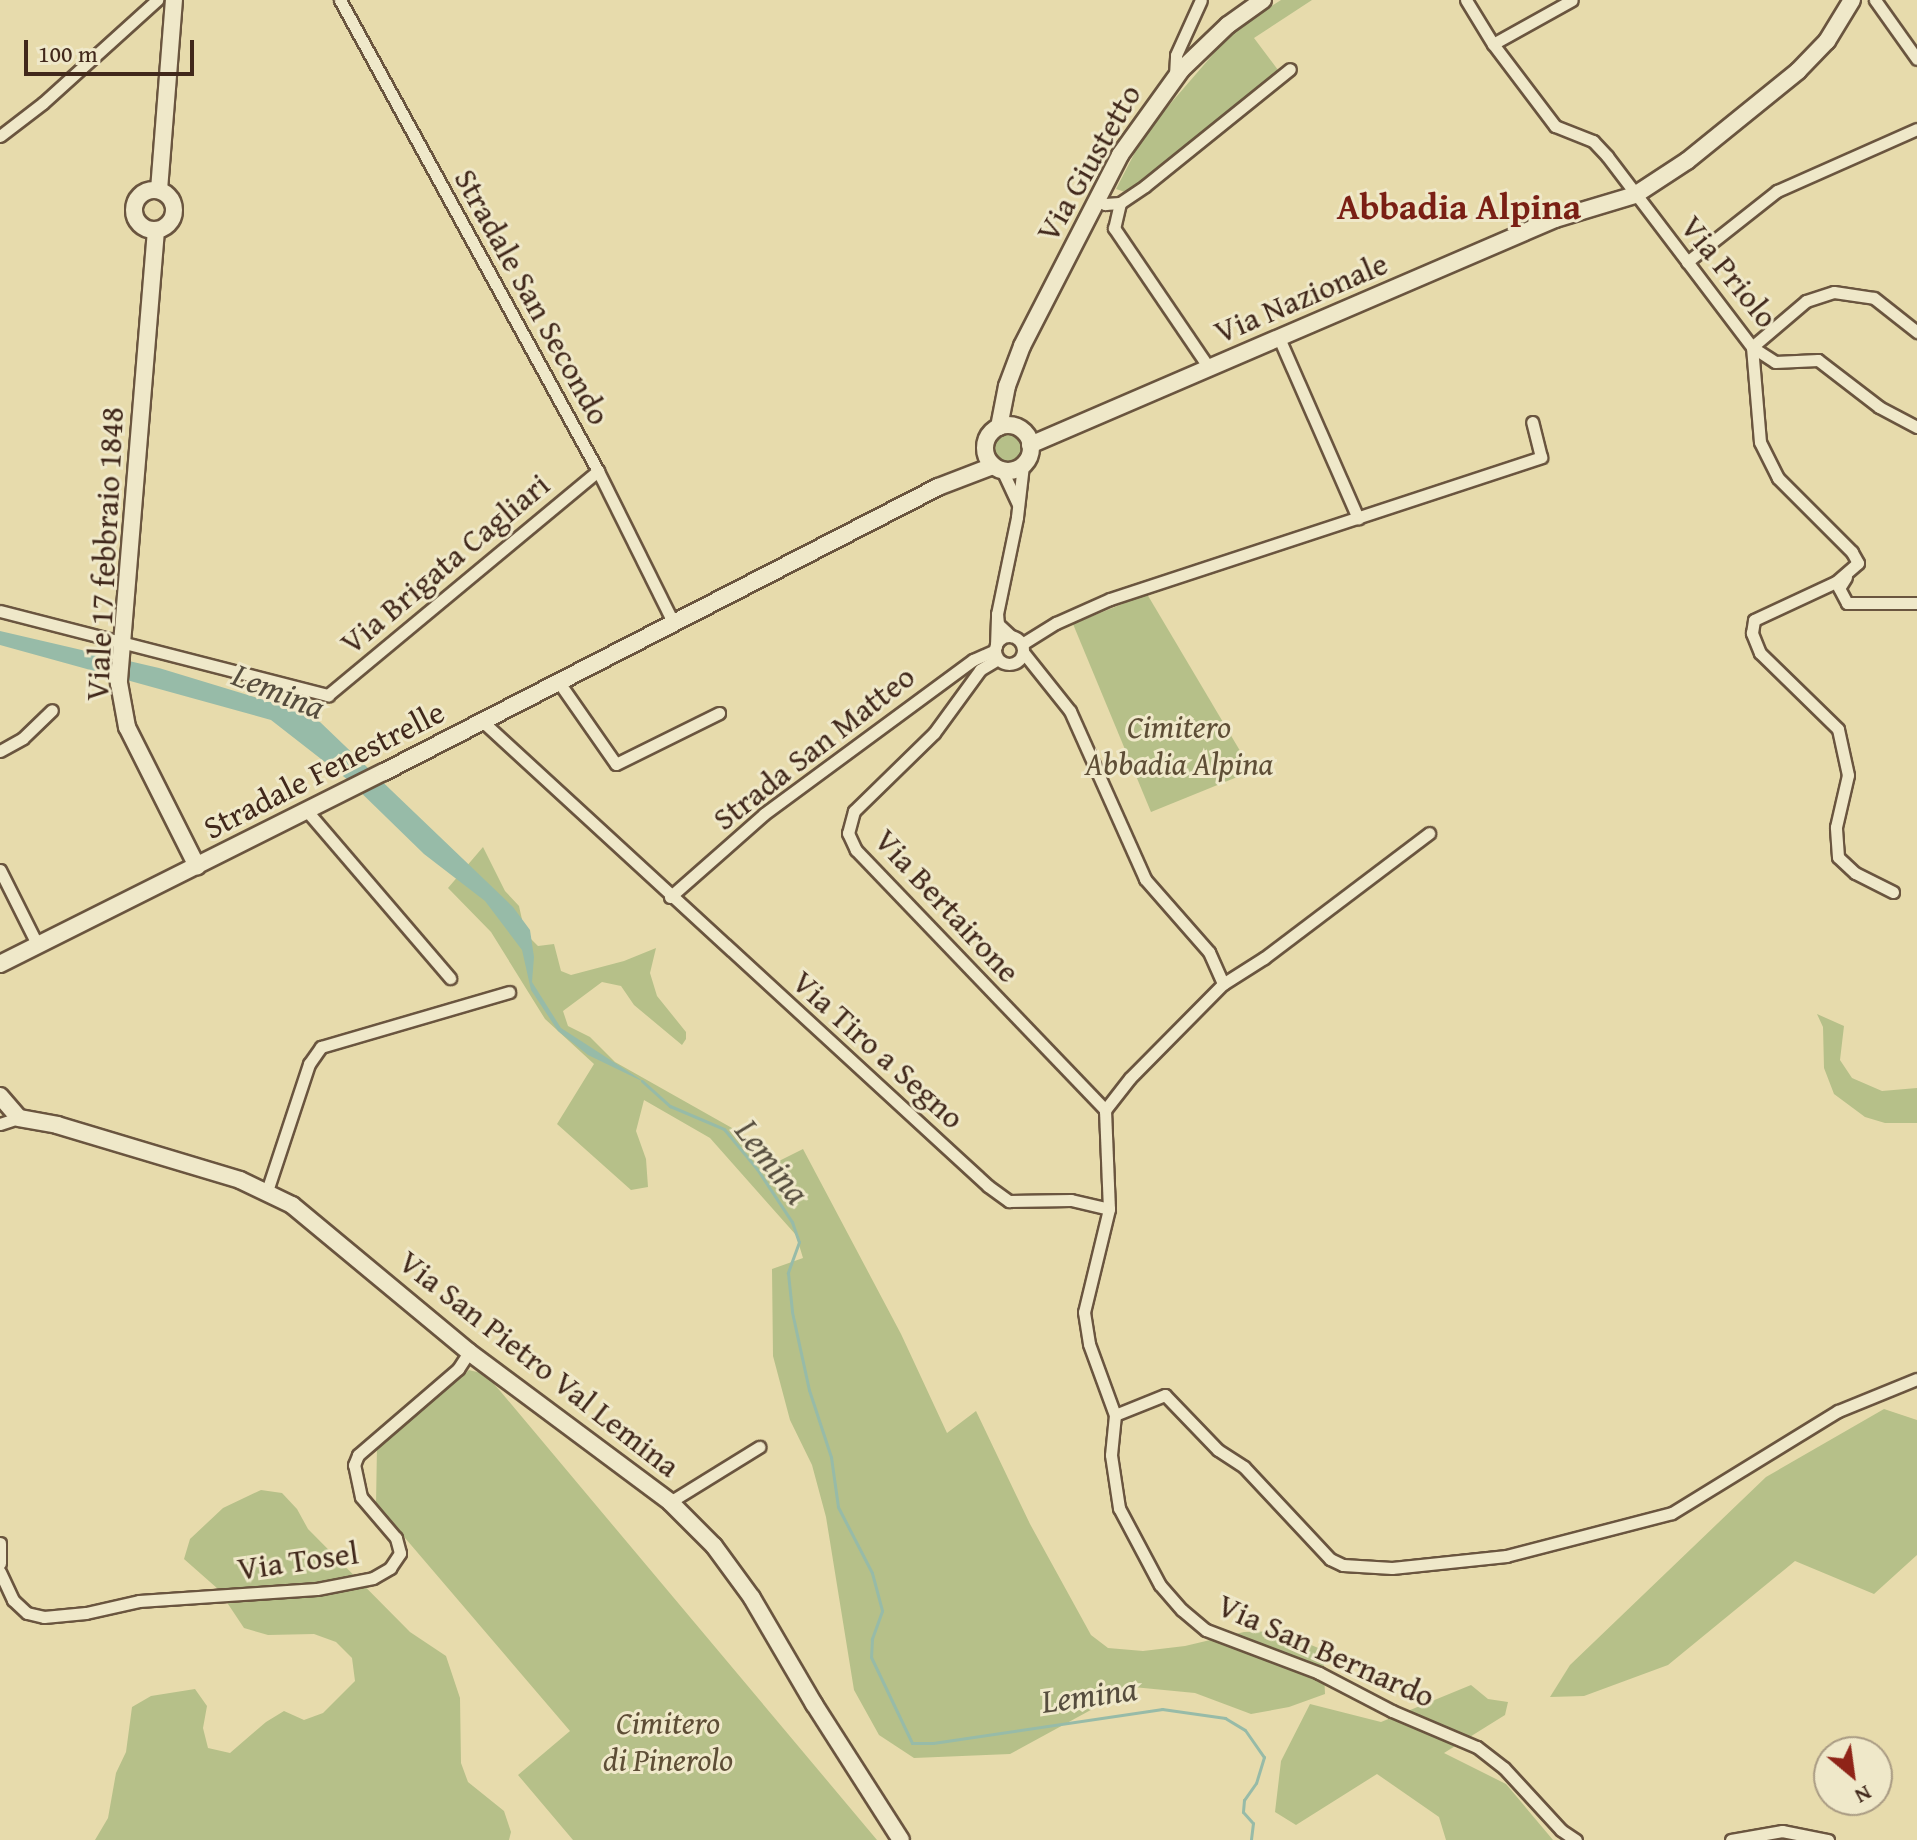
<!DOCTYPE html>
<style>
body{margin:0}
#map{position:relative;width:1917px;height:1840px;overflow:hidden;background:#e7dbac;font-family:"Gentium Book Plus",serif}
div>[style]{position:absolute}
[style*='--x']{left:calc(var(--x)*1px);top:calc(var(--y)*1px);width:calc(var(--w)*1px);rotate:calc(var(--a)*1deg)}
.green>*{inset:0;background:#b6c089}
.round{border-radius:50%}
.water>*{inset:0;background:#97bba8}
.stream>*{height:3px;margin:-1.5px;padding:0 1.5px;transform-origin:1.5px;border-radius:1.5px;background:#97bba8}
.roads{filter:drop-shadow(2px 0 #6a553f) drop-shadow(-2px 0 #6a553f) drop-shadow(0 2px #6a553f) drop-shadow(0 -2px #6a553f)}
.street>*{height:11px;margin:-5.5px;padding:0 5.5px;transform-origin:5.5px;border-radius:5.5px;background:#efe8c9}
.street>.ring{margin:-5.5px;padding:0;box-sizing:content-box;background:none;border:11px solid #efe8c9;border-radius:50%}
.secondary>*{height:16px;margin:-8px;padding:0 8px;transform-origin:8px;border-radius:8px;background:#efe8c9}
.secondary>.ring{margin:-8px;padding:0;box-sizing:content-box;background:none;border:16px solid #efe8c9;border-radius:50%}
span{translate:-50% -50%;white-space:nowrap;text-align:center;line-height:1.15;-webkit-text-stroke:6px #efe8c9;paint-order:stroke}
.street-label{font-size:32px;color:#41281b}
.park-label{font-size:32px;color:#5e4e36;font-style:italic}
.water-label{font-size:34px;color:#564d3e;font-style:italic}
.quarter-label{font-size:36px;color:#7a1f14;font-weight:700}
.north{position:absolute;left:1813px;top:1736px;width:80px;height:80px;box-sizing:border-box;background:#efe8c9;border:2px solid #a99b83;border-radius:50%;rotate:151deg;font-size:22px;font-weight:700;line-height:32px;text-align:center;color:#41281b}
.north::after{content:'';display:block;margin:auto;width:28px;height:36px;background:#8f2418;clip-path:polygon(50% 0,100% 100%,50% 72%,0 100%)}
.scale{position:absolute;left:24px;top:40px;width:170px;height:36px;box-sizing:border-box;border:4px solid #41281b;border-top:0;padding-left:10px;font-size:24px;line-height:28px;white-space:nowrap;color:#41281b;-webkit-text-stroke:6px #efe8c9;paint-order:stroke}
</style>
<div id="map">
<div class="green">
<i style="clip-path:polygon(1281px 0,1312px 0,1254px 38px,1278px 70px,1128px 193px,1116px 189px,1145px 133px,1234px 30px)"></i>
<i class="round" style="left:992px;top:433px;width:30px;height:30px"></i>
<i style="clip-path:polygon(1147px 594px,1252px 771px,1151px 812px,1073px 624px)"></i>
<i style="clip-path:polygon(483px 847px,505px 891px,519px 906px,525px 933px,538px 946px,554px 944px,561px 971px,571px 975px,624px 961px,656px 948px,650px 973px,657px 996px,686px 1032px,686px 1039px,682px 1045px,634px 1005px,621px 986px,602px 982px,563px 1011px,568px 1026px,590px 1037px,615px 1062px,732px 1128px,767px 1167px,803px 1149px,901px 1334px,947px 1433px,976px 1411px,1030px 1524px,1091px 1635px,1108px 1648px,1143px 1651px,1185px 1646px,1244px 1632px,1278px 1631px,1323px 1650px,1325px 1694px,1289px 1707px,1251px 1714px,1195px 1693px,1133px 1687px,1010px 1754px,914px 1758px,879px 1735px,854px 1690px,826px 1517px,812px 1465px,790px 1420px,773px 1356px,772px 1269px,803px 1258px,796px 1235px,710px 1138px,644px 1100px,636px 1131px,646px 1159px,648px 1187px,631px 1190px,557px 1124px,594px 1064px,545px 1019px,491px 932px,448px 888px)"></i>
<i style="clip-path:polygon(1817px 1014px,1844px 1026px,1840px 1060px,1852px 1078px,1882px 1091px,1917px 1088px,1917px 1123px,1885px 1123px,1865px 1117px,1834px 1094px,1824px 1068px,1823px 1027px)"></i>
<i style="clip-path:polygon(469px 1370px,485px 1374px,501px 1392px,877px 1840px,573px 1840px,518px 1775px,570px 1731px,376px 1504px,377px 1446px)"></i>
<i style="clip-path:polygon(1884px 1409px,1917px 1420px,1917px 1555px,1874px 1594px,1795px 1561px,1668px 1665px,1584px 1696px,1550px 1697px,1570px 1665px,1766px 1477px)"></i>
<i style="clip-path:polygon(261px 1490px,282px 1493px,297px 1509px,308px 1529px,410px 1632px,446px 1656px,460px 1698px,461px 1763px,468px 1782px,504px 1811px,511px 1832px,509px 1840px,95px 1840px,108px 1818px,116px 1773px,126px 1752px,132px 1707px,151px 1696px,195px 1689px,207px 1706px,203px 1728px,208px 1748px,230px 1753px,266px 1722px,284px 1711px,304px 1720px,323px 1713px,355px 1681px,352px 1658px,336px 1642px,314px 1634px,268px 1635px,244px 1628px,218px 1589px,184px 1559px,190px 1539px,223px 1508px)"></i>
<i style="clip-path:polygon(1471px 1685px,1488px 1699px,1508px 1702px,1505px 1715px,1444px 1753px,1506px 1784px,1553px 1840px,1446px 1840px,1439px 1817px,1377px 1774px,1296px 1825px,1275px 1812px,1281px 1761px,1310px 1704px,1381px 1722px)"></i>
</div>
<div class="water">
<i style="clip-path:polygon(0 631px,159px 668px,290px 708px,320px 722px,513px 907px,530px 930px,534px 957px,532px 982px,561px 1028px,646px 1083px,588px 1055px,558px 1031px,531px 990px,522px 950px,485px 901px,424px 854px,348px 780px,271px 720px,0 645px)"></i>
</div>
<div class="stream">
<i style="--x:642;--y:1081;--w:38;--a:42"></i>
<i style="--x:670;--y:1106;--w:59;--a:23.1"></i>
<i style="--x:724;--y:1129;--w:52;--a:50.5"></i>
<i style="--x:757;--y:1169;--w:64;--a:56.6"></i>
<i style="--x:792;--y:1222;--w:21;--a:71"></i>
<i style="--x:799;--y:1242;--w:33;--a:110"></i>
<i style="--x:788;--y:1273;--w:39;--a:84"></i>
<i style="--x:792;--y:1312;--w:80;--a:77.7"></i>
<i style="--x:809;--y:1390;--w:71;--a:71.8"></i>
<i style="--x:831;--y:1457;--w:50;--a:82"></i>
<i style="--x:838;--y:1507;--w:74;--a:62.7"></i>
<i style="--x:872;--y:1573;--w:39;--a:75"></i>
<i style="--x:882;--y:1611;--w:30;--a:110"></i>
<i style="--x:872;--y:1639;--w:18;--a:93"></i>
<i style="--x:871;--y:1657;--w:95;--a:64.5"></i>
<i style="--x:912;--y:1743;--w:21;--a:0"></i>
<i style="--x:933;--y:1743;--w:232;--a:-8.4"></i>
<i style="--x:1162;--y:1709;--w:64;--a:8.1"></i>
<i style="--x:1225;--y:1718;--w:23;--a:31"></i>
<i style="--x:1245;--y:1730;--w:33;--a:55"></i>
<i style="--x:1264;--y:1757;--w:27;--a:107"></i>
<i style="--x:1256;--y:1783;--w:21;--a:125"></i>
<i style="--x:1244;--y:1800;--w:12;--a:95"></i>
<i style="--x:1243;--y:1812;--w:15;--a:48"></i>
<i style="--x:1253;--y:1823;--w:17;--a:97"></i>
</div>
<div class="roads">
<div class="street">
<i style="--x:340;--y:0;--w:537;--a:61.29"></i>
<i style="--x:598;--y:471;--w:169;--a:63.6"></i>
<i style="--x:1466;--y:0;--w:52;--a:58.5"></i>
<i style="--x:1493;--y:44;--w:103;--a:52.9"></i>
<i style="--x:1555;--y:126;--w:41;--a:21.5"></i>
<i style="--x:1593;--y:141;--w:21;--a:47"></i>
<i style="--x:1607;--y:156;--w:240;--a:52.8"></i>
<i style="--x:1752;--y:347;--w:27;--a:33"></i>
<i style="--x:1775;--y:362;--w:43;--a:-2.7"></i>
<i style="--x:1818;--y:360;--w:77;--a:37.6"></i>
<i style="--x:1879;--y:407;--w:43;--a:27.8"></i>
<i style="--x:1875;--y:0;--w:72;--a:54.6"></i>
<i style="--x:1493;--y:44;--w:90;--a:-29.1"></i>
<i style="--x:1175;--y:76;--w:21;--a:-87"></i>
<i style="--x:1176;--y:55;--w:60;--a:-65.6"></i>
<i style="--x:0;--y:136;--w:54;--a:-37.5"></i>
<i style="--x:43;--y:103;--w:154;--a:-42.1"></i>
<i style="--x:1095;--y:200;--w:11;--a:22"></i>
<i style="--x:1105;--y:204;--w:15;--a:-4"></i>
<i style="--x:1120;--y:203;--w:30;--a:-34"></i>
<i style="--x:1145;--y:186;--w:186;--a:-38.9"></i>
<i style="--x:1120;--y:203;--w:26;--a:103"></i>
<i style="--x:1114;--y:228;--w:169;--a:55.8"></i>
<i style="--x:1687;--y:262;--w:115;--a:-38.3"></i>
<i style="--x:1777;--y:191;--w:153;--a:-23.9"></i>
<i style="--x:1279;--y:338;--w:197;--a:66.3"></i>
<i style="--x:1002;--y:470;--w:38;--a:65"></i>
<i style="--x:1846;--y:577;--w:13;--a:122"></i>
<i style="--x:1839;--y:588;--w:17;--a:62"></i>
<i style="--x:1847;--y:603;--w:70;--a:0"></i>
<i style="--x:0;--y:611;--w:339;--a:14.4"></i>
<i style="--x:328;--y:695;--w:351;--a:-39.7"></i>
<i style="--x:997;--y:614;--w:99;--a:-78.3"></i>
<i style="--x:1017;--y:517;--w:52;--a:-83.4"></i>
<i class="ring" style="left:995px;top:636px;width:17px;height:17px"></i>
<i style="--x:1022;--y:644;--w:40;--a:-32"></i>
<i style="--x:1056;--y:623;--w:59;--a:-24"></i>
<i style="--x:1110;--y:599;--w:454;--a:-18.2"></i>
<i style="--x:1541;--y:457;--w:36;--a:-104"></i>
<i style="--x:996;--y:646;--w:32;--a:-88"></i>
<i style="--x:997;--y:614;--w:10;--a:84"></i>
<i style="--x:998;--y:624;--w:18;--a:43"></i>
<i style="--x:1023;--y:652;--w:75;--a:51.5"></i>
<i style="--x:1070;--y:711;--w:184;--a:65.9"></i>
<i style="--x:1145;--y:879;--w:97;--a:48.8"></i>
<i style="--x:1209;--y:952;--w:35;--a:66"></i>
<i style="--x:1223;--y:984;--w:132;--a:134.7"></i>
<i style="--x:1130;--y:1078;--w:41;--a:128"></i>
<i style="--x:998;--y:659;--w:21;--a:149"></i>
<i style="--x:980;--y:670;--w:78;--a:126.1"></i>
<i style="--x:934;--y:733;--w:112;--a:135.7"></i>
<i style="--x:854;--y:811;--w:23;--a:105"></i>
<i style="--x:848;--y:833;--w:19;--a:65"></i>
<i style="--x:856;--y:850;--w:360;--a:46.2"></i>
<i style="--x:1105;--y:1110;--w:99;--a:87.7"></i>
<i style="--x:558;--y:681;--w:101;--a:55.1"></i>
<i style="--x:616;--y:764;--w:115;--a:-26.3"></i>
<i style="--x:482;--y:721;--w:687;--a:42.58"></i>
<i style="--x:988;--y:1186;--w:26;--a:36"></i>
<i style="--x:1009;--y:1201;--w:62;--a:-0.9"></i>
<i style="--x:1071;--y:1200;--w:39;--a:13"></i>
<i style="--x:1109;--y:1209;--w:106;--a:103.6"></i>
<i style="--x:1084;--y:1312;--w:32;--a:81"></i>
<i style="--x:1089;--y:1344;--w:76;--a:69.9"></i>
<i style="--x:0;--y:751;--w:26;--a:-29"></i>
<i style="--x:23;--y:738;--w:40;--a:-44"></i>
<i style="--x:307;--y:811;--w:220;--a:49.4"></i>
<i style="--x:0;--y:870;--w:85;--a:63.4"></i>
<i style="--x:1893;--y:892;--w:42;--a:-153.4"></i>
<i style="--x:1855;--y:873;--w:23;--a:-137"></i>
<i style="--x:1838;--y:857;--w:30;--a:-94"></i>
<i style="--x:1836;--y:827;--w:53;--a:-77"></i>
<i style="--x:1848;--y:775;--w:47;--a:-102.3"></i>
<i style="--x:1838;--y:729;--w:109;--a:-135.7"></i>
<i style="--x:1760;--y:653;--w:22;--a:-112"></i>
<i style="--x:1752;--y:633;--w:13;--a:-81"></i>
<i style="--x:1754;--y:620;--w:90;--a:-24.9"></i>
<i style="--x:1836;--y:582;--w:29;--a:-41"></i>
<i style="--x:1858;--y:563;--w:13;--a:-119"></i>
<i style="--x:1852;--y:552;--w:105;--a:-135"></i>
<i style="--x:1778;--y:478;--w:40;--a:-116.6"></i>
<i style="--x:1760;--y:442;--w:95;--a:-94.8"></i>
<i style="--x:1752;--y:347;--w:71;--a:-40.4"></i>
<i style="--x:1806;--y:301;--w:29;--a:-18"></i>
<i style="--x:1834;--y:292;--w:40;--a:8.5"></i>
<i style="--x:1874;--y:298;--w:55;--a:38.3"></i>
<i style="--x:670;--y:897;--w:125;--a:-41.4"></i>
<i style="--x:764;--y:814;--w:260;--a:-36.4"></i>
<i style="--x:973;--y:660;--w:24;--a:-24"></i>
<i style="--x:1223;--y:984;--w:49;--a:-32.4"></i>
<i style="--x:1264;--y:958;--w:207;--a:-37.1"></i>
<i style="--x:0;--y:1124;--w:20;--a:-18"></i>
<i style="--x:267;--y:1191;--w:134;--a:-71.7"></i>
<i style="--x:309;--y:1064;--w:21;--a:-55"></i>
<i style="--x:321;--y:1047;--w:196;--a:-16.3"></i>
<i style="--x:1115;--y:1415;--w:54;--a:-21.8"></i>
<i style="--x:1165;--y:1395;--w:76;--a:46.1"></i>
<i style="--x:1218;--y:1450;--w:31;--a:33"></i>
<i style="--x:1244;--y:1467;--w:126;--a:46.9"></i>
<i style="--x:1330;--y:1559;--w:14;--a:25"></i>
<i style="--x:1343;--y:1565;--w:49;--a:3.5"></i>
<i style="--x:1392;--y:1568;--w:115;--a:-6"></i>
<i style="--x:1506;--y:1556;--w:171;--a:-14.5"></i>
<i style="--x:1672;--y:1513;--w:195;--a:-31.6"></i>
<i style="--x:1838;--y:1411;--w:85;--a:-22.1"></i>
<i style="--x:1115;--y:1415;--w:40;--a:95.7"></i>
<i style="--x:1111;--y:1455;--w:54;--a:81.4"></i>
<i style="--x:1119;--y:1508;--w:87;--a:62"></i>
<i style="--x:1160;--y:1585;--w:33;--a:49"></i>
<i style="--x:1182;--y:1610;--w:31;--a:40"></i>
<i style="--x:1206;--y:1630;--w:121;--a:20.8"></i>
<i style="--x:1319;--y:1673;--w:82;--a:27.5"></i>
<i style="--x:1392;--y:1711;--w:92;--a:23"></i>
<i style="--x:1477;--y:1747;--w:34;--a:38"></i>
<i style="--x:1504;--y:1768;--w:84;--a:47.4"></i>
<i style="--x:1561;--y:1830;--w:18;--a:34"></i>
<i style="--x:670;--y:1502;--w:105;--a:-31.7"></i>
<i style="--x:0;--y:1543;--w:20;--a:90"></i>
<i style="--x:0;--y:1572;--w:31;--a:65"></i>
<i style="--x:13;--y:1600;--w:19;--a:43"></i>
<i style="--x:27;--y:1613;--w:17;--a:13"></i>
<i style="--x:44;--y:1617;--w:42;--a:-5.4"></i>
<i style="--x:86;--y:1613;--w:54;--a:-12.8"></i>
<i style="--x:139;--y:1601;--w:178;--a:-3.9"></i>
<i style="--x:317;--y:1589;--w:57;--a:-11.1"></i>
<i style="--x:373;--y:1578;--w:20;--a:-30"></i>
<i style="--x:390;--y:1568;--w:18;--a:-56"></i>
<i style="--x:400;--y:1553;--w:16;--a:-105"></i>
<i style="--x:396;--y:1538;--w:54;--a:-130.5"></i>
<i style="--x:361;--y:1497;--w:33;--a:-102"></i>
<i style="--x:354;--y:1465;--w:11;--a:-68"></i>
<i style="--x:358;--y:1455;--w:132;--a:-40.7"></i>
<i style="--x:458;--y:1369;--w:20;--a:-57"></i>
<i style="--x:1731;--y:1840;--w:52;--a:-10"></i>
<i style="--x:1782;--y:1831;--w:47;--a:11.1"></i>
</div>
<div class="secondary">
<i style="--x:159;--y:190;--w:191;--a:-85.5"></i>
<i class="ring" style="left:134px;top:190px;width:24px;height:24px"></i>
<i style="--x:156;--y:230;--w:455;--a:94.7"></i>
<i style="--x:119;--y:683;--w:45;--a:79.7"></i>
<i style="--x:127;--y:727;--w:156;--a:63.3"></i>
<i class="ring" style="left:985px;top:425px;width:30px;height:30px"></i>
<i style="--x:999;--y:427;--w:42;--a:-79"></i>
<i style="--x:1007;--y:386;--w:43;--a:-69.4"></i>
<i style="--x:1022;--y:346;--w:215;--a:-62.8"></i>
<i style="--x:1120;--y:155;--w:105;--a:-54.3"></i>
<i style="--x:1181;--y:70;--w:65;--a:-43.8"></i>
<i style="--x:1228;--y:25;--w:43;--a:-35.5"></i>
<i style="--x:1030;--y:445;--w:572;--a:-23.29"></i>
<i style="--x:1555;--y:219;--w:84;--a:-16.7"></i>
<i style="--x:1635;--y:195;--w:62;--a:-33.2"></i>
<i style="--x:1687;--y:161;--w:143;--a:-39"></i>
<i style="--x:1798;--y:71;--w:42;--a:-46"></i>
<i style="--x:1827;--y:41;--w:48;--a:-58.6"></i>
<i style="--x:0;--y:964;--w:429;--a:-26.6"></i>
<i style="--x:384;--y:772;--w:623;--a:-27.22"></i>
<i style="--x:938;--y:487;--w:59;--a:-20.9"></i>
<i style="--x:0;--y:1096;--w:29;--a:49"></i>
<i style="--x:19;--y:1118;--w:39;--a:10"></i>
<i style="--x:57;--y:1125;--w:191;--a:16.7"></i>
<i style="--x:240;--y:1180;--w:58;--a:25.7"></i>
<i style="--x:292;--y:1205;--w:230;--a:39.7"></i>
<i style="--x:469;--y:1352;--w:251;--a:36.7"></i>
<i style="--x:670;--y:1502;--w:62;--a:45"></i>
<i style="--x:714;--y:1546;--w:64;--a:53.8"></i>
<i style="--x:752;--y:1598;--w:123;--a:59.7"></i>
<i style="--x:814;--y:1704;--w:161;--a:57.4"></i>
</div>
</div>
<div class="street-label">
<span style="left:1089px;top:163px;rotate:-60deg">Via Giustetto</span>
<span style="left:1729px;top:272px;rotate:51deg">Via Priolo</span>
<span style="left:532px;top:297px;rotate:61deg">Stradale San Secondo</span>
<span style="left:1301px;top:298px;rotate:-23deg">Via Nazionale</span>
<span style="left:105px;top:554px;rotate:-87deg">Viale 17 febbraio 1848</span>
<span style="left:445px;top:564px;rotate:-40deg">Via Brigata Cagliari</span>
<span style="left:814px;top:748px;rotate:-38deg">Strada San Matteo</span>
<span style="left:324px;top:770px;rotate:-27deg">Stradale Fenestrelle</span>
<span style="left:947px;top:906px;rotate:47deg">Via Bertairone</span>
<span style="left:878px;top:1050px;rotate:42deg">Via Tiro a Segno</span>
<span style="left:539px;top:1364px;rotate:38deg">Via San Pietro Val Lemina</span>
<span style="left:298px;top:1561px;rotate:-8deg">Via Tosel</span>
<span style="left:1326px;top:1651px;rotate:24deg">Via San Bernardo</span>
</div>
<div class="park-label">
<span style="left:1179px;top:746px">Cimitero<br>Abbadia Alpina</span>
<span style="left:668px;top:1742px">Cimitero<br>di Pinerolo</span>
</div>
<div class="water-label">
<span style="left:279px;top:690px;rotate:22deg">Lemina</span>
<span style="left:773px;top:1161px;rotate:52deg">Lemina</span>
<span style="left:1089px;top:1694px;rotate:-8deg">Lemina</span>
</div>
<div class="quarter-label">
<span style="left:1459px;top:206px">Abbadia Alpina</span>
</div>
<div class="north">N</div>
<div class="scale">100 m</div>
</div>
